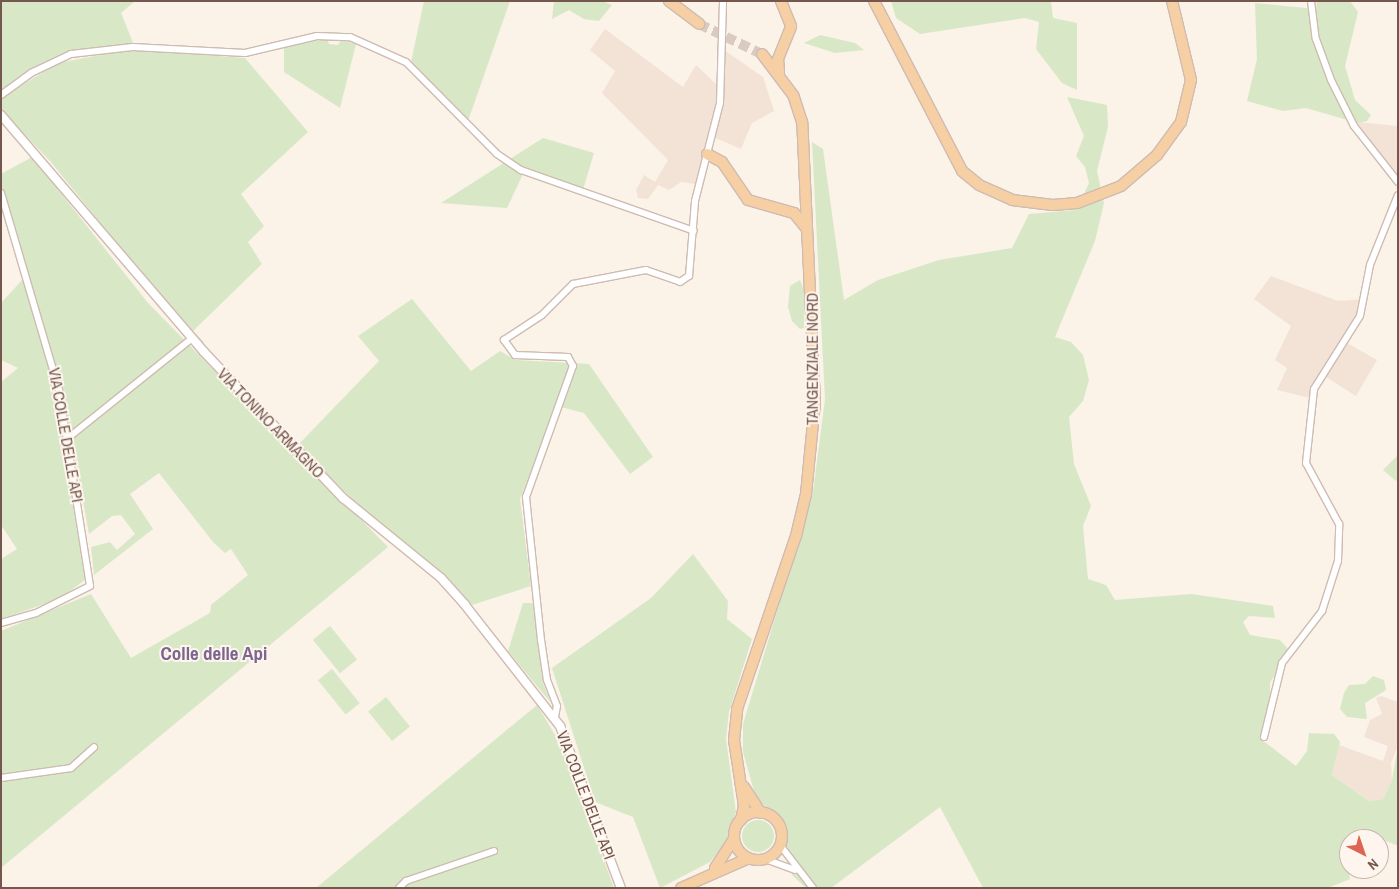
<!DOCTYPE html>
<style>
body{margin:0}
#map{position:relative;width:1399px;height:889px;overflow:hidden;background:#fbf2e8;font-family:"Archivo Narrow",sans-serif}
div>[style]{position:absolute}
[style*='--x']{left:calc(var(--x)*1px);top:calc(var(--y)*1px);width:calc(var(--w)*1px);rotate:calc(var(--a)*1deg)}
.residential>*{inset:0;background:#f3e3d6}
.green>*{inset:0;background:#d8e8c7;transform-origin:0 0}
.round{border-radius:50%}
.primary-tunnel>*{height:10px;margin-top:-5px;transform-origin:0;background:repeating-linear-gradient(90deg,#d9cbc1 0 10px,transparent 0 15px)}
.roads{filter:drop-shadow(1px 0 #cfbbb1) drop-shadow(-1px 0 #cfbbb1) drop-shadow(0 1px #cfbbb1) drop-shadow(0 -1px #cfbbb1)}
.minor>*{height:6px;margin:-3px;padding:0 3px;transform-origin:3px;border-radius:3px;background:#fff}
.tertiary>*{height:8px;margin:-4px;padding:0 4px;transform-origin:4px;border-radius:4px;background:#fff}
.primary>*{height:10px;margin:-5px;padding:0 5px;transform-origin:5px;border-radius:5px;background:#f6d0a4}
.primary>.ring{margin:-5px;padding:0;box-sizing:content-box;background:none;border:10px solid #f6d0a4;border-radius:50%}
span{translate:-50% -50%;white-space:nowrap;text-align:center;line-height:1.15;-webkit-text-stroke:4px #fef6ee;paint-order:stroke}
.street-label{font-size:16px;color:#74574d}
.quarter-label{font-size:19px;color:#7d6590;font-weight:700}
.frame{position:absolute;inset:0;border:2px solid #74574d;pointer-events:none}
.north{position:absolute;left:1339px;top:829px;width:50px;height:50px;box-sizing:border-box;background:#fef6ee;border:1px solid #c7b6ae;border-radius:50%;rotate:139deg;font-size:14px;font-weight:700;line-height:20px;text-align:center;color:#74574d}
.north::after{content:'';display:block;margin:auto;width:18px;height:22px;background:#de6554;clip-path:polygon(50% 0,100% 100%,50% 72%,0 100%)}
</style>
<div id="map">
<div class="residential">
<i style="clip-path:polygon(605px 29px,683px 87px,696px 65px,717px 85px,717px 45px,763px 77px,774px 111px,752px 123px,741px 149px,711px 136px,695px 184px,681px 182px,669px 190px,658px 185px,648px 199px,638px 198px,636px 190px,644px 175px,655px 182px,668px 160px,602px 93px,615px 71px,590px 50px)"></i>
<i style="clip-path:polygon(1357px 122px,1398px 126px,1398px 179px,1370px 145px)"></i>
<i style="clip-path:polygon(1271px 276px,1338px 301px,1366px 299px,1347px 343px,1377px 360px,1356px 396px,1323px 375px,1314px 399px,1277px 390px,1287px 368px,1275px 360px,1291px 326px,1254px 299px)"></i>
<i style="clip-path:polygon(1381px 696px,1398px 702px,1398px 746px,1391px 763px,1392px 780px,1383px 799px,1369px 801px,1332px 775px,1339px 745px,1383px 761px,1388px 746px,1364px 737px,1370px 720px,1382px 714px,1376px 698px)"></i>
</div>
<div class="green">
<i style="clip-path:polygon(1px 1px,135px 1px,121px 13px,134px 45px,71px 54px,1px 91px)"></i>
<i style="clip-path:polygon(424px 1px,510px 1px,468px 121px,411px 62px)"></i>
<i style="clip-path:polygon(554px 1px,602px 1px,612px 5px,599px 21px,584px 19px,569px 10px,552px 19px)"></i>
<i style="clip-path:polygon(891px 1px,1051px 1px,1053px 18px,1077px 23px,1077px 90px,1062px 83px,1036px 49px,1039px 22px,1025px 18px,920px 34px,896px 18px)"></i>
<i style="clip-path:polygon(1317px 1px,1350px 1px,1358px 12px,1345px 66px,1355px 100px,1371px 115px,1367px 121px,1358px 123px,1306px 108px,1283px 111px,1247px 101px,1257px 59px,1255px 3px,1316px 9px)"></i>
<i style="clip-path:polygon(820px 35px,855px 43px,864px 50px,835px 53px,804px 43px)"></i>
<i style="clip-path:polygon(327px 39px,329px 44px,338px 45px,341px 40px,356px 44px,340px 108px,284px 72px,284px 46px)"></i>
<i style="clip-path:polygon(132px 49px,245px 58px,308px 132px,241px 194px,264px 226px,248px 242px,262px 264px,193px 331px,204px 342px,199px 344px,50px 161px,1px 110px,1px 98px,58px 63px)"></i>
<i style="clip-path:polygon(1067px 97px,1107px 105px,1108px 127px,1097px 171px,1104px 203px,1095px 241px,1055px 337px,1071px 342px,1083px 355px,1089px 380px,1083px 401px,1069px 417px,1074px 464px,1091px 506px,1083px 526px,1088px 579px,1106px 585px,1115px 600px,1191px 594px,1273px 606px,1275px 618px,1249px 616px,1243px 622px,1250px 635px,1280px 640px,1289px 650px,1270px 683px,1270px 709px,1262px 740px,1296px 766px,1307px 751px,1309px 733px,1334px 734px,1340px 742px,1332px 775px,1369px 801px,1383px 799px,1392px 780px,1398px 746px,1398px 846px,1370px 834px,1345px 839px,1350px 879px,1328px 888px,983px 888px,940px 807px,831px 888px,806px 888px,792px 875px,783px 822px,756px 798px,743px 752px,743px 724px,813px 492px,825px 399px,812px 142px,823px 149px,844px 300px,878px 280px,939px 260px,1012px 248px,1029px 214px,1076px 210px,1089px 183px,1085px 167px,1076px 156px,1084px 136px)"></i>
<i style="clip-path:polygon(543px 138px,594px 153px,582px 193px,523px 174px,507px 208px,441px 203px)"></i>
<i style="clip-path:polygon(32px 157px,148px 303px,388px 547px,1px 868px,1px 631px,91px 594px,131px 658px,210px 613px,211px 605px,248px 575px,231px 549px,225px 553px,213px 542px,159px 473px,130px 494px,153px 529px,94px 575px,91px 547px,110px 542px,117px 550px,135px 534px,121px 515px,112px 516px,89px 534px,63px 390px,1px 184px,1px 174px)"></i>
<i style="clip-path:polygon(23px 279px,53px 383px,85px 580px,59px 599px,1px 619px,1px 559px,17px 549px,1px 525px,1px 382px,18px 368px,1px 360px,1px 303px)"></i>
<i style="clip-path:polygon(800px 280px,804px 290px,804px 328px,800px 329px,792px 321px,788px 307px,790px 286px)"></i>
<i style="clip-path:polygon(412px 299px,471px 371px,500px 351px,516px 360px,589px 364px,653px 457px,630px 474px,584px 413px,557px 406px,520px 499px,531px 586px,472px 605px,429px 563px,374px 521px,298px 445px,379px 361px,358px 336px)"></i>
<i style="clip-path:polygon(1398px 455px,1398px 479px,1396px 481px,1383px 470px)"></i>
<i style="clip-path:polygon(693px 554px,728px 601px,727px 619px,752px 639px,729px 712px,726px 739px,736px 812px,726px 842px,710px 862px,660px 888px,633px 817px,595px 802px,552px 668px,651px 598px)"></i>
<i style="clip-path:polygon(523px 603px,533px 603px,543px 683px,551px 703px,508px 651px)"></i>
<i style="left:330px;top:626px;width:43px;height:22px;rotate:51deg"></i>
<i style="left:332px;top:669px;width:44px;height:18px;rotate:51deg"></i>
<i style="clip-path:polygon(1373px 676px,1384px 680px,1386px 690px,1365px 703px,1367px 719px,1347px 717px,1340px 709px,1344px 693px,1349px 685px,1365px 684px)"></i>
<i style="left:386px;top:697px;width:38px;height:23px;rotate:51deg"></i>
<i style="clip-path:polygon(537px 705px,563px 748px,614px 888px,316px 888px)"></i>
<i class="round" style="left:742px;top:820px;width:32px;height:32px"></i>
</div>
<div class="primary-tunnel">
<i style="--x:699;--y:24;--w:70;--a:25.5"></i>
</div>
<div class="roads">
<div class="minor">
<i style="--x:1311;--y:1;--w:38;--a:83"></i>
<i style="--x:1316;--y:39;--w:44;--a:69.9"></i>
<i style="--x:1331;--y:80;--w:51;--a:63.4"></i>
<i style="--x:1354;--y:126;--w:71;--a:51.8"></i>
<i style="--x:1;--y:95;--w:37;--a:-36"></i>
<i style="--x:31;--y:73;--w:44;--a:-25.4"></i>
<i style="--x:71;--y:54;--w:62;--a:-6.4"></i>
<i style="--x:133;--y:47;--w:112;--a:3.1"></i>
<i style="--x:245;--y:53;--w:74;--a:-13.3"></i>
<i style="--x:317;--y:36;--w:33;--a:2"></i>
<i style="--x:350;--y:37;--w:61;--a:24.1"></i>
<i style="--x:406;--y:62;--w:129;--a:45.3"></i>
<i style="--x:497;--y:154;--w:29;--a:34"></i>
<i style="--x:521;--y:170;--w:183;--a:19.4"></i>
<i style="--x:1;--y:193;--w:205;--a:73.6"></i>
<i style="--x:59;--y:390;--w:198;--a:81"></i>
<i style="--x:90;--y:586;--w:60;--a:153.4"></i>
<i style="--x:36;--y:613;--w:36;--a:164"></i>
<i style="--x:68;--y:438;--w:158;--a:-38.8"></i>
<i style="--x:555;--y:717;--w:11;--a:-80"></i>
<i style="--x:557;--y:706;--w:28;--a:-111"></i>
<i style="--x:547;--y:680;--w:40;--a:-98.5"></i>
<i style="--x:541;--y:640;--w:144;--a:-96"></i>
<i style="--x:526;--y:497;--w:139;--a:-70.3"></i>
<i style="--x:573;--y:366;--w:10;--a:-119"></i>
<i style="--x:568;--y:357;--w:53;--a:-177.8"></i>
<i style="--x:515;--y:355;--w:19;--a:-126"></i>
<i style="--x:504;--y:340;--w:45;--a:-33.3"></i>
<i style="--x:542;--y:315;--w:44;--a:-45"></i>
<i style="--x:573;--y:284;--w:74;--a:-10.9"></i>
<i style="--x:646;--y:270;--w:36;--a:19"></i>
<i style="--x:680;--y:282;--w:11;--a:-34"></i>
<i style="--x:689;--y:276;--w:75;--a:-85.4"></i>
<i style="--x:695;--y:201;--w:101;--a:-75.7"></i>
<i style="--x:720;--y:103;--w:102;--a:-88.3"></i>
<i style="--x:1264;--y:737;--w:76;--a:-76.3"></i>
<i style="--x:1282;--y:663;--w:66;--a:-52.4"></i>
<i style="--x:1322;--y:611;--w:52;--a:-72.3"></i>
<i style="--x:1338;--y:561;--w:37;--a:-88"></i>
<i style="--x:1339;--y:524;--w:69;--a:-118.4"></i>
<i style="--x:1306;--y:463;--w:74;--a:-83.8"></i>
<i style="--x:1314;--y:389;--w:86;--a:-57.8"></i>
<i style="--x:1360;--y:316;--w:52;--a:-78.9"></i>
<i style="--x:1370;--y:265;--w:75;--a:-68.2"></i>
<i style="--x:1;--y:778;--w:71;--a:-8.1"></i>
<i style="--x:71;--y:768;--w:31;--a:-42"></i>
<i style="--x:780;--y:845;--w:54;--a:52.5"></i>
<i style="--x:765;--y:859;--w:32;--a:20"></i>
<i style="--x:399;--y:888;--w:10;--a:-45"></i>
<i style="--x:406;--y:881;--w:93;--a:-18.8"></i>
</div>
<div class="tertiary">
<i style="--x:1;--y:115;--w:312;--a:49.4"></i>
<i style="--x:204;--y:352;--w:202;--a:46.4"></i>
<i style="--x:343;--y:498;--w:127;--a:39.2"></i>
<i style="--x:441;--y:578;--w:36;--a:48"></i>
<i style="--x:465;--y:605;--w:154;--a:51.9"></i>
<i style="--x:560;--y:726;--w:173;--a:69.4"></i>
</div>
<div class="primary">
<i style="--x:669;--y:1;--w:38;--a:37"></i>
<i style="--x:874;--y:1;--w:191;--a:62.6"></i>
<i style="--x:962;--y:171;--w:22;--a:39"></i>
<i style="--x:979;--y:185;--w:36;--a:24"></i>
<i style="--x:1012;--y:200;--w:41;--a:7"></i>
<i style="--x:1053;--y:205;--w:24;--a:-5"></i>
<i style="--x:1077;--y:203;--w:47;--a:-21.1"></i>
<i style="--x:1121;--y:186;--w:48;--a:-40.7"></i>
<i style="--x:1157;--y:155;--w:41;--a:-54"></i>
<i style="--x:1181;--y:122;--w:43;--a:-76.6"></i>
<i style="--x:1191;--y:80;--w:81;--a:-103.5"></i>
<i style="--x:779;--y:72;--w:13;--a:-94"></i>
<i style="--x:778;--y:59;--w:35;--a:-68"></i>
<i style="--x:791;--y:26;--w:27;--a:-112"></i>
<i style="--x:707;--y:154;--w:17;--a:28"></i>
<i style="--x:722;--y:162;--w:46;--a:55.6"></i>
<i style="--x:748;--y:200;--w:48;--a:15.8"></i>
<i style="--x:794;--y:213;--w:19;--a:51"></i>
<i style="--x:744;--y:787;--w:31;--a:57"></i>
<i class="ring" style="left:734px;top:812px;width:38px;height:38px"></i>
<i style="--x:741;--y:820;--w:14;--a:-78"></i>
<i style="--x:744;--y:806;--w:67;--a:-98.6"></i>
<i style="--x:734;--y:740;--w:31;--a:-84"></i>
<i style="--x:737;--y:709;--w:183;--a:-71.2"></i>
<i style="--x:796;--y:536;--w:43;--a:-76.6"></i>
<i style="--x:806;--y:494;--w:91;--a:-84.4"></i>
<i style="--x:815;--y:403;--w:281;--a:-92.6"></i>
<i style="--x:802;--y:122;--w:28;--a:-108"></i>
<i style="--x:793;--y:95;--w:51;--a:-127.1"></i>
<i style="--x:715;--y:868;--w:35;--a:-57"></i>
<i style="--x:681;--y:888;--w:74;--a:-23.8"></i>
</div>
</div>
<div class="street-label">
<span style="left:812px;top:359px;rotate:-90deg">TANGENZIALE NORD</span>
<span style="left:271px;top:423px;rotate:46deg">VIA TONINO ARMAGNO</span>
<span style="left:66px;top:435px;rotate:80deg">VIA COLLE DELLE API</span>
<span style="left:586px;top:795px;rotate:69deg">VIA COLLE DELLE API</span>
</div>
<div class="quarter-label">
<span style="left:214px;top:654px">Colle delle Api</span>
</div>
<div class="frame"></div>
<div class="north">N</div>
</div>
